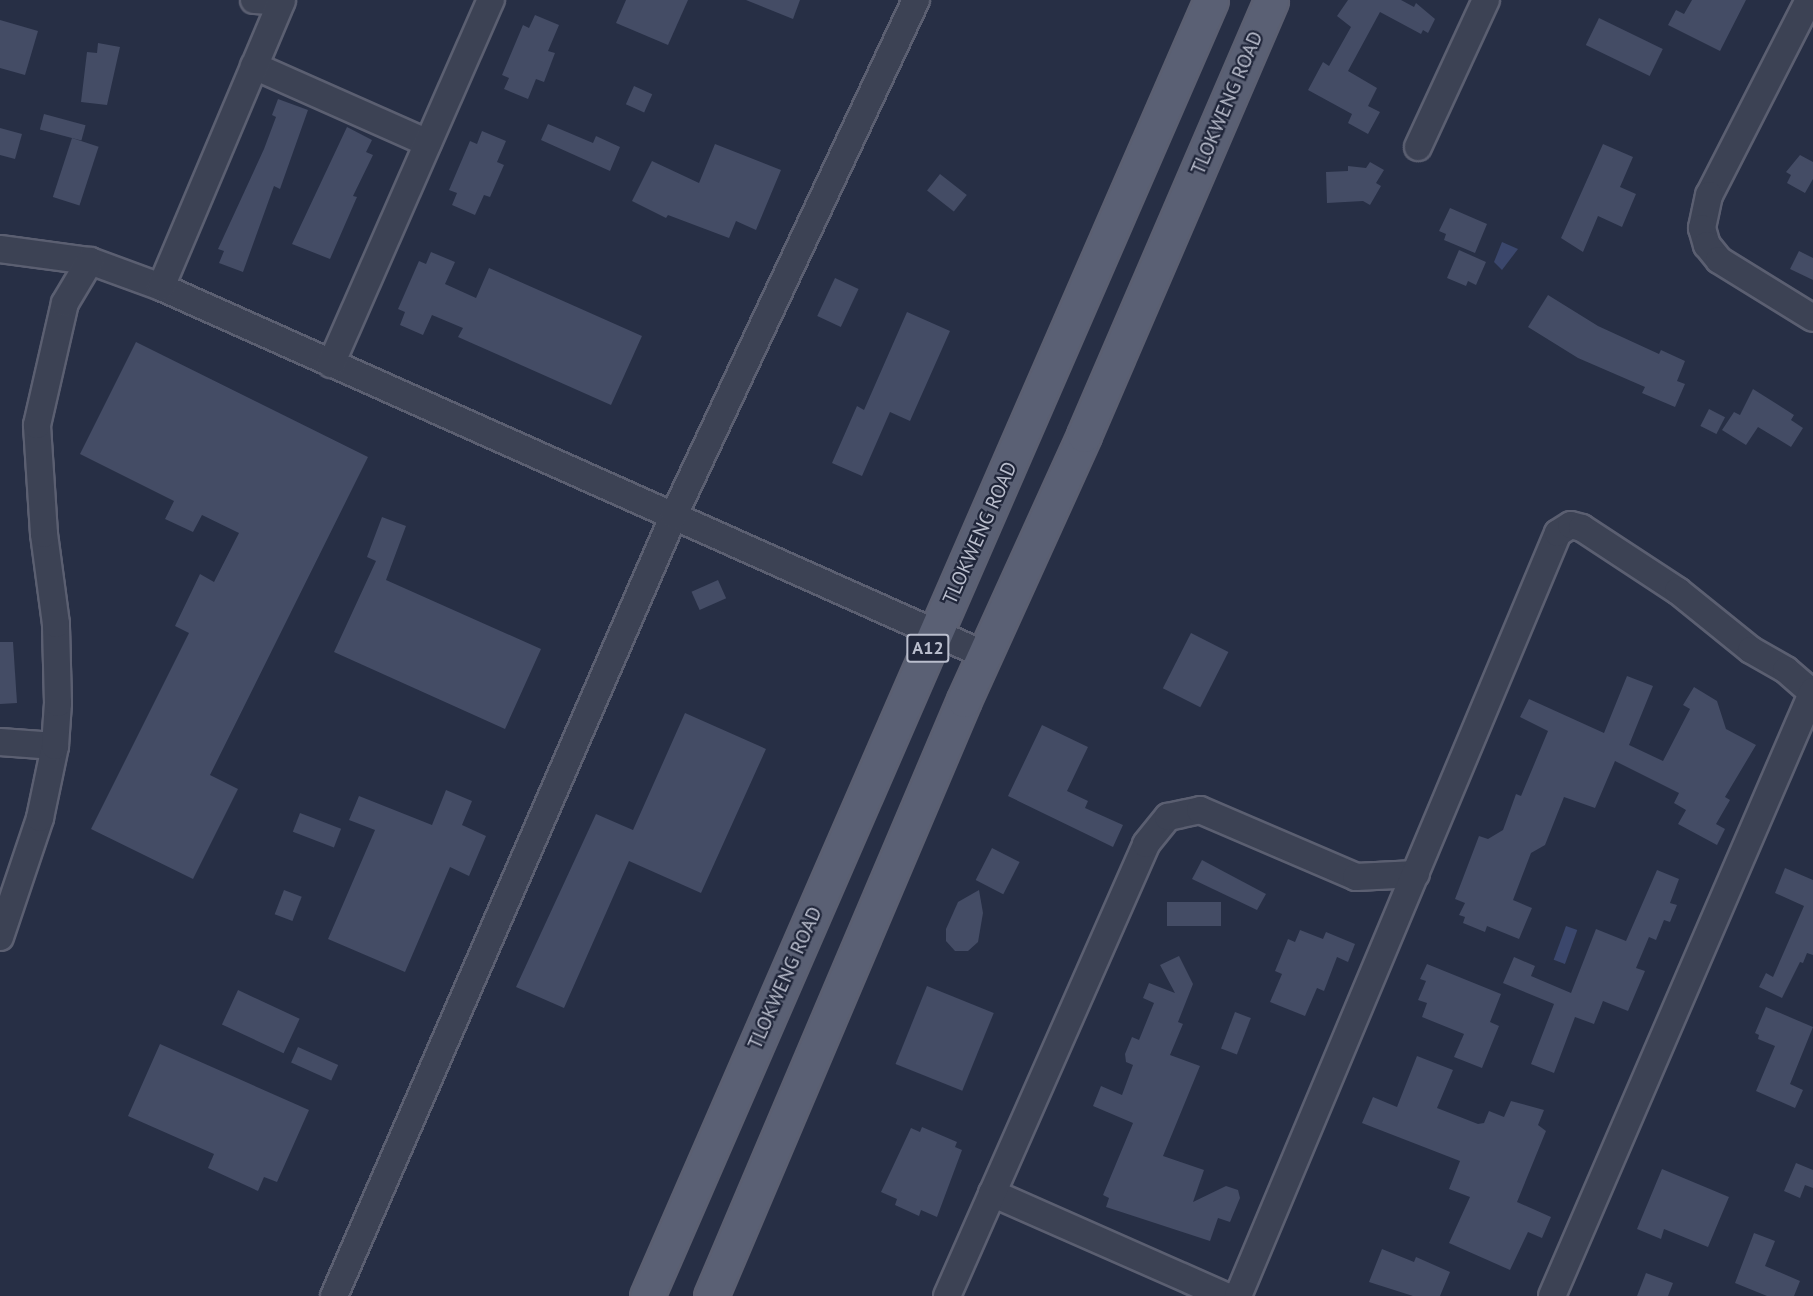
<!DOCTYPE html>
<style>
body{margin:0}
#map{position:relative;width:1813px;height:1296px;overflow:hidden;background:#272f45;font-family:"PT Sans",sans-serif}
div>[style]{position:absolute}
[style*='--x']{left:calc(var(--x)*1px);top:calc(var(--y)*1px);width:calc(var(--w)*1px);rotate:calc(var(--a)*1deg)}
.water>*{inset:0;background:#3b476c;transform-origin:0 0}
.building>*{inset:0;background:#444c65;transform-origin:0 0}
.roads{filter:drop-shadow(2px 0 #5b5f71) drop-shadow(-2px 0 #5b5f71) drop-shadow(0 2px #5b5f71) drop-shadow(0 -2px #5b5f71)}
.minor>*{height:26px;margin:-13px;padding:0 13px;transform-origin:13px;border-radius:13px;background:#3c4254}
.primary>*{height:33px;margin:-16.5px;padding:0 16.5px;transform-origin:16.5px;border-radius:16.5px;background:#5a6074}
span{translate:-50% -50%;white-space:nowrap;text-align:center;line-height:1.15;-webkit-text-stroke:4.5px #20263a;paint-order:stroke}
.shield-label span{padding:2px 4px;background:#20263a;border:2px solid;border-radius:4px;-webkit-text-stroke-width:0}
.shield-label{font-size:18px;color:#babecd;font-weight:700}
.street-label{font-size:20px;color:#babecd}
</style>
<div id="map">
<div class="water">
<i style="clip-path:polygon(1502px 242px,1518px 249px,1502px 270px,1494px 262px)"></i>
<i style="left:1566px;top:926px;width:12px;height:36px;rotate:20deg"></i>
</div>
<div class="building">
<i style="clip-path:polygon(626px 0,688px 0,668px 45px,616px 23px)"></i>
<i style="clip-path:polygon(746px 0,800px 0,793px 19px)"></i>
<i style="clip-path:polygon(1348px 0,1401px 0,1414px 7px,1416px 3px,1435px 19px,1428px 33px,1423px 30px,1421px 34px,1380px 12px,1348px 71px,1377px 88px,1368px 106px,1380px 112px,1368px 134px,1348px 123px,1352px 114px,1308px 90px,1323px 62px,1329px 66px,1351px 27px,1337px 16px)"></i>
<i style="clip-path:polygon(1692px 0,1746px 0,1720px 51px,1668px 25px,1676px 10px,1684px 14px)"></i>
<i style="clip-path:polygon(535px 15px,559px 25px,548px 51px,555px 53px,544px 82px,536px 79px,528px 99px,504px 89px,509px 78px,502px 75px,523px 25px,529px 28px)"></i>
<i style="left:1599px;top:18px;width:71px;height:30px;rotate:26deg"></i>
<i style="clip-path:polygon(0 20px,38px 31px,25px 75px,0 68px)"></i>
<i style="clip-path:polygon(98px 43px,120px 47px,107px 105px,81px 102px,87px 52px,97px 53px)"></i>
<i style="left:634px;top:86px;width:20px;height:20px;rotate:24deg"></i>
<i style="clip-path:polygon(278px 99px,308px 110px,280px 189px,274px 186px,243px 272px,219px 263px,224px 251px,218px 249px,264px 149px,276px 117px,272px 115px)"></i>
<i style="left:44px;top:114px;width:43px;height:16px;rotate:15deg"></i>
<i style="clip-path:polygon(548px 124px,593px 143px,596px 136px,620px 147px,610px 171px,541px 140px)"></i>
<i style="clip-path:polygon(347px 127px,372px 140px,366px 152px,373px 155px,353px 196px,357px 197px,330px 259px,292px 244px)"></i>
<i style="clip-path:polygon(0 128px,22px 134px,15px 159px,0 155px)"></i>
<i style="clip-path:polygon(482px 131px,506px 141px,497px 162px,504px 165px,490px 197px,484px 195px,475px 215px,452px 205px,457px 193px,449px 190px,470px 141px,477px 144px)"></i>
<i style="left:72px;top:138px;width:28px;height:62px;rotate:18deg"></i>
<i style="clip-path:polygon(715px 144px,781px 170px,756px 230px,736px 221px,729px 238px,668px 215px,666px 218px,632px 201px,652px 161px,699px 183px)"></i>
<i style="clip-path:polygon(1603px 144px,1633px 157px,1620px 187px,1636px 194px,1622px 227px,1598px 216px,1583px 252px,1561px 238px)"></i>
<i style="clip-path:polygon(1800px 155px,1813px 162px,1813px 179px,1805px 193px,1787px 183px,1791px 175px,1786px 172px)"></i>
<i style="clip-path:polygon(1370px 162px,1384px 170px,1376px 183px,1381px 186px,1370px 205px,1363px 201px,1327px 203px,1326px 172px,1348px 171px,1348px 166px,1366px 168px)"></i>
<i style="left:940px;top:174px;width:34px;height:21px;rotate:38deg"></i>
<i style="clip-path:polygon(1450px 208px,1487px 224px,1475px 253px,1444px 240px,1446px 234px,1439px 231px)"></i>
<i style="clip-path:polygon(1459px 250px,1486px 262px,1476px 285px,1468px 281px,1466px 286px,1447px 278px)"></i>
<i style="clip-path:polygon(1799px 251px,1813px 258px,1813px 280px,1790px 269px)"></i>
<i style="clip-path:polygon(431px 252px,455px 262px,445px 284px,476px 298px,489px 268px,642px 336px,611px 405px,458px 337px,463px 328px,432px 315px,423px 335px,400px 325px,405px 312px,398px 309px,419px 261px,426px 264px)"></i>
<i style="left:835px;top:278px;width:26px;height:42px;rotate:25deg"></i>
<i style="clip-path:polygon(1548px 295px,1598px 326px,1659px 354px,1661px 350px,1685px 361px,1677px 381px,1685px 384px,1675px 407px,1642px 393px,1645px 387px,1578px 358px,1528px 327px)"></i>
<i style="clip-path:polygon(907px 312px,950px 331px,910px 421px,890px 412px,862px 476px,832px 463px,857px 406px,864px 410px)"></i>
<i style="clip-path:polygon(136px 342px,368px 457px,210px 775px,238px 789px,193px 879px,91px 829px,189px 633px,175px 626px,200px 574px,214px 582px,239px 533px,202px 515px,193px 532px,165px 519px,174px 501px,80px 454px)"></i>
<i style="clip-path:polygon(1753px 389px,1794px 415px,1791px 420px,1803px 428px,1791px 447px,1758px 427px,1746px 445px,1722px 430px,1734px 412px,1740px 415px)"></i>
<i style="left:1709px;top:409px;width:18px;height:19px;rotate:27deg"></i>
<i style="clip-path:polygon(382px 517px,406px 526px,386px 580px,541px 649px,505px 729px,334px 652px,376px 561px,367px 557px)"></i>
<i style="left:718px;top:580px;width:20px;height:29px;rotate:66deg"></i>
<i style="left:1191px;top:633px;width:42px;height:62px;rotate:27deg"></i>
<i style="clip-path:polygon(0 642px,13px 642px,17px 703px,0 704px)"></i>
<i style="clip-path:polygon(1627px 676px,1653px 686px,1629px 745px,1663px 761px,1690px 709px,1683px 705px,1694px 687px,1717px 701px,1726px 729px,1756px 745px,1725px 797px,1730px 800px,1716px 824px,1725px 829px,1717px 845px,1678px 824px,1686px 810px,1674px 803px,1679px 793px,1615px 761px,1595px 808px,1564px 797px,1545px 845px,1531px 853px,1513px 900px,1532px 908px,1519px 939px,1487px 926px,1485px 932px,1463px 923px,1465px 917px,1459px 915px,1465px 903px,1455px 899px,1479px 836px,1488px 839px,1503px 830px,1516px 794px,1521px 796px,1548px 731px,1520px 717px,1529px 699px,1604px 733px)"></i>
<i style="clip-path:polygon(685px 713px,766px 749px,701px 893px,629px 861px,564px 1008px,516px 987px,596px 814px,633px 830px)"></i>
<i style="clip-path:polygon(1042px 725px,1088px 747px,1067px 791px,1088px 801px,1085px 808px,1123px 825px,1113px 847px,1008px 796px)"></i>
<i style="clip-path:polygon(446px 790px,472px 801px,462px 825px,486px 836px,469px 876px,450px 867px,405px 972px,328px 939px,375px 830px,349px 820px,359px 796px,432px 825px)"></i>
<i style="left:300px;top:813px;width:44px;height:20px;rotate:21deg"></i>
<i style="left:992px;top:848px;width:31px;height:36px;rotate:27deg"></i>
<i style="clip-path:polygon(1202px 860px,1266px 894px,1257px 910px,1192px 879px)"></i>
<i style="clip-path:polygon(1785px 868px,1813px 880px,1813px 955px,1807px 953px,1803px 963px,1800px 962px,1782px 998px,1759px 987px,1766px 973px,1773px 977px,1804px 906px,1775px 893px)"></i>
<i style="clip-path:polygon(1657px 870px,1679px 879px,1670px 903px,1677px 905px,1670px 922px,1664px 920px,1656px 940px,1649px 937px,1636px 968px,1645px 971px,1628px 1011px,1603px 1001px,1594px 1024px,1575px 1017px,1554px 1073px,1531px 1064px,1554px 1004px,1503px 983px,1514px 957px,1535px 966px,1531px 976px,1571px 993px,1596px 929px,1626px 941px)"></i>
<i style="left:284px;top:890px;width:19px;height:26px;rotate:21deg"></i>
<i style="clip-path:polygon(979px 890px,983px 913px,978px 942px,968px 951px,955px 951px,946px 941px,946px 929px,958px 902px)"></i>
<i style="left:1221px;top:902px;width:24px;height:54px;rotate:90deg"></i>
<i style="clip-path:polygon(1300px 930px,1323px 939px,1326px 932px,1355px 944px,1348px 962px,1337px 957px,1324px 991px,1317px 988px,1305px 1016px,1270px 1002px,1282px 974px,1275px 971px,1288px 939px,1295px 942px)"></i>
<i style="clip-path:polygon(1179px 956px,1193px 984px,1178px 1022px,1183px 1024px,1170px 1055px,1200px 1066px,1163px 1156px,1204px 1170px,1193px 1202px,1226px 1186px,1238px 1190px,1240px 1198px,1230px 1222px,1218px 1218px,1210px 1241px,1106px 1207px,1109px 1198px,1103px 1195px,1133px 1123px,1093px 1106px,1101px 1086px,1122px 1095px,1133px 1065px,1126px 1062px,1125px 1054px,1132px 1037px,1139px 1040px,1154px 1003px,1143px 998px,1149px 983px,1175px 993px,1160px 965px)"></i>
<i style="clip-path:polygon(1427px 964px,1501px 994px,1490px 1022px,1499px 1026px,1482px 1068px,1454px 1057px,1464px 1034px,1422px 1017px,1427px 1003px,1418px 1000px,1426px 981px,1420px 979px)"></i>
<i style="left:927px;top:986px;width:72px;height:84px;rotate:22deg"></i>
<i style="left:238px;top:990px;width:68px;height:38px;rotate:25deg"></i>
<i style="clip-path:polygon(1766px 1007px,1813px 1027px,1790px 1084px,1803px 1090px,1795px 1108px,1756px 1091px,1775px 1046px,1758px 1039px,1759px 1035px,1755px 1033px)"></i>
<i style="left:1235px;top:1012px;width:17px;height:39px;rotate:21deg"></i>
<i style="clip-path:polygon(160px 1044px,309px 1110px,277px 1182px,264px 1177px,258px 1191px,208px 1168px,214px 1154px,128px 1116px)"></i>
<i style="left:298px;top:1047px;width:44px;height:17px;rotate:24deg"></i>
<i style="clip-path:polygon(1417px 1056px,1453px 1070px,1437px 1108px,1478px 1124px,1484px 1123px,1489px 1111px,1504px 1117px,1511px 1101px,1544px 1110px,1538px 1125px,1546px 1131px,1517px 1202px,1551px 1217px,1542px 1238px,1528px 1232px,1510px 1270px,1449px 1243px,1470px 1197px,1449px 1189px,1460px 1161px,1362px 1123px,1373px 1097px,1397px 1107px)"></i>
<i style="clip-path:polygon(922px 1127px,957px 1142px,955px 1147px,962px 1150px,937px 1217px,921px 1210px,919px 1216px,895px 1205px,897px 1199px,881px 1192px,911px 1128px,920px 1132px)"></i>
<i style="clip-path:polygon(1796px 1163px,1813px 1170px,1813px 1188px,1805px 1185px,1800px 1198px,1784px 1191px)"></i>
<i style="clip-path:polygon(1662px 1169px,1729px 1197px,1708px 1247px,1664px 1229px,1661px 1239px,1637px 1229px)"></i>
<i style="clip-path:polygon(1754px 1233px,1775px 1241px,1765px 1266px,1800px 1281px,1794px 1296px,1767px 1296px,1735px 1283px)"></i>
<i style="clip-path:polygon(1382px 1249px,1414px 1262px,1416px 1257px,1450px 1272px,1440px 1296px,1413px 1296px,1369px 1282px)"></i>
<i style="clip-path:polygon(1646px 1273px,1673px 1283px,1668px 1296px,1637px 1296px)"></i>
</div>
<div class="roads">
<div class="minor">
<i style="--x:254;--y:0;--w:27;--a:4"></i>
<i style="--x:1809;--y:0;--w:219;--a:117.1"></i>
<i style="--x:1709;--y:195;--w:34;--a:102"></i>
<i style="--x:1702;--y:228;--w:18;--a:74"></i>
<i style="--x:1707;--y:245;--w:19;--a:51"></i>
<i style="--x:1719;--y:260;--w:110;--a:31.7"></i>
<i style="--x:254;--y:66;--w:190;--a:23.9"></i>
<i style="--x:1418;--y:147;--w:162;--a:-65.2"></i>
<i style="--x:0;--y:249;--w:91;--a:7.6"></i>
<i style="--x:90;--y:261;--w:76;--a:20.1"></i>
<i style="--x:161;--y:287;--w:902;--a:24.07"></i>
<i style="--x:161;--y:287;--w:311;--a:-67.1"></i>
<i style="--x:331;--y:364;--w:398;--a:-66.3"></i>
<i style="--x:0;--y:742;--w:55;--a:4.2"></i>
<i style="--x:0;--y:937;--w:126;--a:-71.4"></i>
<i style="--x:40;--y:818;--w:74;--a:-78.2"></i>
<i style="--x:55;--y:746;--w:43;--a:-86"></i>
<i style="--x:58;--y:703;--w:79;--a:-91.5"></i>
<i style="--x:56;--y:624;--w:91;--a:-97.6"></i>
<i style="--x:44;--y:534;--w:109;--a:-93.7"></i>
<i style="--x:37;--y:425;--w:125;--a:-77.1"></i>
<i style="--x:65;--y:303;--w:49;--a:-59.2"></i>
<i style="--x:992;--y:1193;--w:256;--a:23.8"></i>
<i style="--x:334;--y:1296;--w:852;--a:-66.47"></i>
<i style="--x:674;--y:515;--w:569;--a:-64.83"></i>
<i style="--x:947;--y:1296;--w:494;--a:-66.2"></i>
<i style="--x:1146;--y:844;--w:35;--a:-51"></i>
<i style="--x:1168;--y:817;--w:33;--a:-12"></i>
<i style="--x:1200;--y:810;--w:170;--a:23.2"></i>
<i style="--x:1356;--y:877;--w:60;--a:-2.9"></i>
<i style="--x:1238;--y:1296;--w:827;--a:-67.25"></i>
<i style="--x:1558;--y:533;--w:15;--a:-32"></i>
<i style="--x:1571;--y:525;--w:11;--a:15"></i>
<i style="--x:1582;--y:528;--w:115;--a:33.3"></i>
<i style="--x:1678;--y:591;--w:94;--a:38.9"></i>
<i style="--x:1751;--y:650;--w:40;--a:29.7"></i>
<i style="--x:1786;--y:670;--w:33;--a:41"></i>
<i style="--x:1552;--y:1296;--w:659;--a:-66.66"></i>
</div>
<div class="primary">
<i style="--x:647;--y:1296;--w:1413;--a:-66.48"></i>
<i style="--x:711;--y:1296;--w:647;--a:-67"></i>
<i style="--x:964;--y:700;--w:291;--a:-65.6"></i>
<i style="--x:1084;--y:435;--w:473;--a:-66.7"></i>
</div>
</div>
<div class="shield-label">
<span style="left:928px;top:648px">A12</span>
</div>
<div class="street-label">
<span style="left:1227px;top:103px;rotate:-67deg">TLOKWENG ROAD</span>
<span style="left:980px;top:533px;rotate:-66deg">TLOKWENG ROAD</span>
<span style="left:785px;top:978px;rotate:-66deg">TLOKWENG ROAD</span>
</div>
</div>
